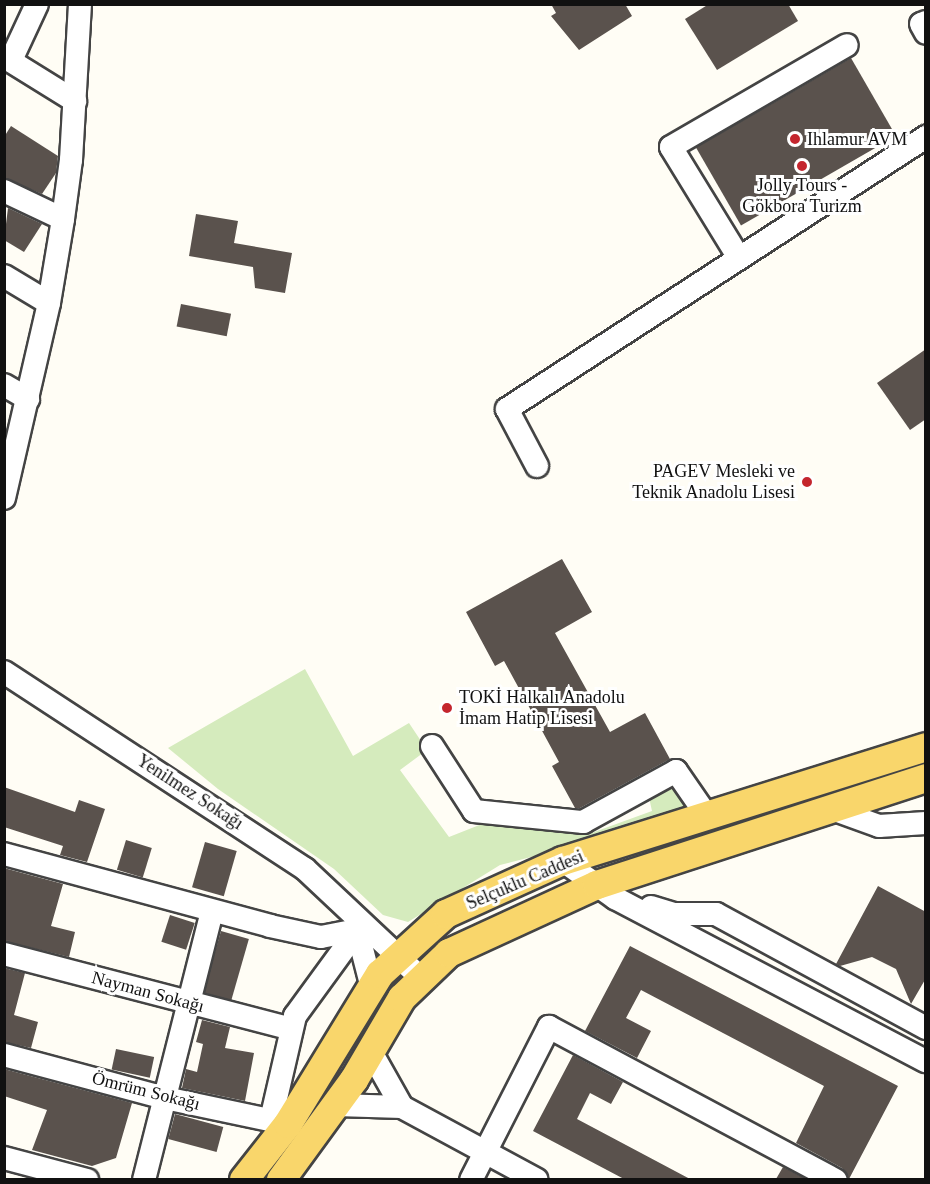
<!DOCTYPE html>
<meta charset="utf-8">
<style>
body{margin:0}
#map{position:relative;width:930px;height:1184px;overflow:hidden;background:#fffdf5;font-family:Georgia,serif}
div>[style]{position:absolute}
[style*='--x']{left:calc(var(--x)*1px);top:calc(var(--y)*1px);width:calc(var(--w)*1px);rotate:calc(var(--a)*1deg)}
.green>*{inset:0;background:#d5ebbd}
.building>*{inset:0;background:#5a524d;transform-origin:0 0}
.roads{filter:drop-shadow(2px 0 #444) drop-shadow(-2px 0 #444) drop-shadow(0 2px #444) drop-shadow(0 -2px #444)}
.minor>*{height:22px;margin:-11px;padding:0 11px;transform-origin:11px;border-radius:11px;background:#fff}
.major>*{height:28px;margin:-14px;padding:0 14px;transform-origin:14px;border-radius:14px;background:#f9d66b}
.dots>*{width:16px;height:16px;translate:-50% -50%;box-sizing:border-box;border:3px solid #fff;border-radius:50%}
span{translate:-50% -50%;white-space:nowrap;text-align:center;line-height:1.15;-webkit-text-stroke:6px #fff;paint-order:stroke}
.poi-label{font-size:18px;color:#111}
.left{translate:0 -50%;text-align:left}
.right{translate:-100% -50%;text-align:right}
.street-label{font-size:18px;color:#111}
.frame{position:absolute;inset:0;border:6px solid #111;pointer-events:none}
</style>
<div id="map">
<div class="green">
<i style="clip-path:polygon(305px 669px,353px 756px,409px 723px,427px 750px,400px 770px,449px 837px,487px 822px,581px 827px,586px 835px,652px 811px,648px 793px,676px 784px,688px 807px,581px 844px,500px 865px,408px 922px,383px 915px,334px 869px,218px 789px,168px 748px)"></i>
</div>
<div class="building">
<i style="clip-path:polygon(551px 4px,625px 4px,632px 16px,579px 50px,551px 16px,556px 13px)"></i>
<i style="clip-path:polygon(709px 4px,788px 4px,798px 21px,717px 70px,685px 19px)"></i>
<i style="left:851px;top:58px;width:90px;height:179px;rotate:60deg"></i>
<i style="clip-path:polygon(11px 126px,58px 156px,56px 173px,42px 194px,4px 178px,4px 137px)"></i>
<i style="clip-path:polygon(8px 208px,42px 224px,24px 252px,4px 240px)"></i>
<i style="clip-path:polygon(196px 214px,238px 221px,234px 243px,292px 253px,285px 293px,255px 288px,253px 267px,189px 256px)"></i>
<i style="left:181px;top:304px;width:51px;height:23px;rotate:11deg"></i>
<i style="clip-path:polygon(926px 349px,926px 419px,910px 430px,877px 383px)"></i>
<i style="clip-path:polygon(562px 559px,592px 612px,555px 633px,610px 732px,645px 713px,670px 759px,580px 808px,575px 808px,552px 766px,559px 762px,504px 661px,495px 666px,466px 612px)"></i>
<i style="clip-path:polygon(4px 787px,75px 812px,79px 800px,105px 809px,87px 862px,60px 855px,63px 846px,4px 827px)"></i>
<i style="left:126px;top:840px;width:27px;height:31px;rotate:17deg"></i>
<i style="left:205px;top:842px;width:33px;height:47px;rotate:16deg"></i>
<i style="clip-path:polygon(4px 868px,63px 884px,51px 926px,75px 932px,69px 957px,4px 941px)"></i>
<i style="clip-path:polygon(878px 886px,926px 912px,926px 978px,911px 1004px,896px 969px,872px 957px,840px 966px,836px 964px)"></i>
<i style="left:170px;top:915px;width:26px;height:28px;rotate:18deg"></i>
<i style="left:221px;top:931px;width:29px;height:64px;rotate:16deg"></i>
<i style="clip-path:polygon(630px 946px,898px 1086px,849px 1179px,842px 1168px,796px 1143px,824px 1086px,641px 990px,626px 1018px,651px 1031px,637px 1058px,585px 1031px)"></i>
<i style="clip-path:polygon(4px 968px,25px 973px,14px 1015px,38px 1022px,31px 1048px,4px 1042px)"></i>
<i style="clip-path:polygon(202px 1020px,230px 1027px,225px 1048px,254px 1053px,245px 1101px,182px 1088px,186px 1069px,197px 1072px,203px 1044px,196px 1042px)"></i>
<i style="left:116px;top:1049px;width:39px;height:21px;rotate:12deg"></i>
<i style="clip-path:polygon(573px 1055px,623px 1082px,611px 1104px,590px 1093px,577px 1119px,690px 1179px,624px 1179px,533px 1131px)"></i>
<i style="clip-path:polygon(4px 1069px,132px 1103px,116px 1158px,92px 1166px,32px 1150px,47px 1110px,4px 1096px)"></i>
<i style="left:175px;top:1114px;width:50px;height:26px;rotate:15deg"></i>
<i style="clip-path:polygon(783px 1167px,806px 1179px,776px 1179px)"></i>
</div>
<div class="roads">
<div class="minor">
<i style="--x:926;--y:22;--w:5;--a:158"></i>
<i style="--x:921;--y:24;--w:10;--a:61"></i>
<i style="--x:4;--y:57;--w:84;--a:31.8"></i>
<i style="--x:11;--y:60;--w:62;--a:-65.1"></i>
<i style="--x:4;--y:191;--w:65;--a:25.4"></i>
<i style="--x:739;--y:258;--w:130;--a:-121.5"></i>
<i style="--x:671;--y:147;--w:203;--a:-30.1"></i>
<i style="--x:4;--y:276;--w:52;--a:31"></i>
<i style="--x:4;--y:385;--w:28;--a:30"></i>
<i style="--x:537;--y:466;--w:64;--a:-117.8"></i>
<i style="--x:507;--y:409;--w:500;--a:-33"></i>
<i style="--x:4;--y:498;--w:200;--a:-77"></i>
<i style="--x:49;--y:303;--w:85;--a:-80.5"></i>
<i style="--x:63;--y:219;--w:60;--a:-82.3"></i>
<i style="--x:71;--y:160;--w:156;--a:-86.7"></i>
<i style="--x:4;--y:672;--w:360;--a:33.2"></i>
<i style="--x:305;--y:869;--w:161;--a:43.2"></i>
<i style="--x:432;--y:746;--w:77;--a:57.1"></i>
<i style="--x:474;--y:811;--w:110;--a:5.8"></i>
<i style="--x:583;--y:822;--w:106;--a:-28.7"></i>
<i style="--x:676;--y:771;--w:55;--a:55.4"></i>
<i style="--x:832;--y:809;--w:50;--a:19.9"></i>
<i style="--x:879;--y:826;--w:47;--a:-3.7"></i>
<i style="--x:4;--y:854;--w:276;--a:15.1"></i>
<i style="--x:270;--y:926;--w:52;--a:12.2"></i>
<i style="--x:321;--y:937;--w:38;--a:-11"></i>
<i style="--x:563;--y:861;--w:64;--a:35.4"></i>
<i style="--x:615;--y:898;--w:351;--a:27.7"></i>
<i style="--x:651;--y:907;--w:24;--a:17"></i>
<i style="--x:674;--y:914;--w:42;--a:0"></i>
<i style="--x:716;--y:914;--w:239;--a:28.5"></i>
<i style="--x:363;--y:926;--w:19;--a:96"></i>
<i style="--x:361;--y:945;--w:44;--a:75.7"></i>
<i style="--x:4;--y:954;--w:297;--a:14.6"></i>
<i style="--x:371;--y:1052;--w:63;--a:60.6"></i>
<i style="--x:402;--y:1107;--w:153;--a:28.4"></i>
<i style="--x:4;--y:1055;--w:167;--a:15"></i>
<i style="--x:165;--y:1098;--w:126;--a:11.9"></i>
<i style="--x:336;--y:1105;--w:66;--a:1.7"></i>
<i style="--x:271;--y:1120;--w:107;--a:-77"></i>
<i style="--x:295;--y:1016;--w:110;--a:-53.9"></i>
<i style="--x:4;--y:1158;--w:86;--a:14.8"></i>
<i style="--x:144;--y:1180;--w:277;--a:-75.8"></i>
<i style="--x:471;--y:1180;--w:172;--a:-63"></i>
<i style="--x:549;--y:1027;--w:325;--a:28.1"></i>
</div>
<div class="major">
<i style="--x:244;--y:1180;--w:71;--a:-51.8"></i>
<i style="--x:288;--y:1124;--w:176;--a:-58.5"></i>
<i style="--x:380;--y:974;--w:89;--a:-42.3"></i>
<i style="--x:446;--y:914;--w:128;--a:-24.4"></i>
<i style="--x:563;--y:861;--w:380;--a:-17.4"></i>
<i style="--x:281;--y:1180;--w:124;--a:-53.9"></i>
<i style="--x:354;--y:1080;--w:95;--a:-59.7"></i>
<i style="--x:402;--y:998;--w:65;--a:-43.8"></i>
<i style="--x:449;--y:953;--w:163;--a:-24.7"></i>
<i style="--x:597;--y:885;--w:346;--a:-18"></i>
</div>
</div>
<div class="dots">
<i style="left:795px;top:139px;background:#c4262e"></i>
<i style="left:802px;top:166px;background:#c4262e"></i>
<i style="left:807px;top:482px;background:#c4262e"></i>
<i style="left:447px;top:708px;background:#c4262e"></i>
</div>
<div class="poi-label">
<span class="left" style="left:807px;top:139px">Ihlamur AVM</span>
<span style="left:802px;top:196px">Jolly Tours -<br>Gökbora Turizm</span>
<span class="right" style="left:795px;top:482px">PAGEV Mesleki ve<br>Teknik Anadolu Lisesi</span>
<span class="left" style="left:459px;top:708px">TOKİ Halkalı Anadolu<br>İmam Hatip Lisesi</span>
</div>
<div class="street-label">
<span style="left:190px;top:792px;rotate:33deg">Yenilmez Sokağı</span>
<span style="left:525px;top:880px;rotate:-23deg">Selçuklu Caddesi</span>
<span style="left:148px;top:992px;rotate:15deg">Nayman Sokağı</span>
<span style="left:146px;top:1091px;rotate:14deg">Ömrüm Sokağı</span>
</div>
<div class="frame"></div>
</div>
